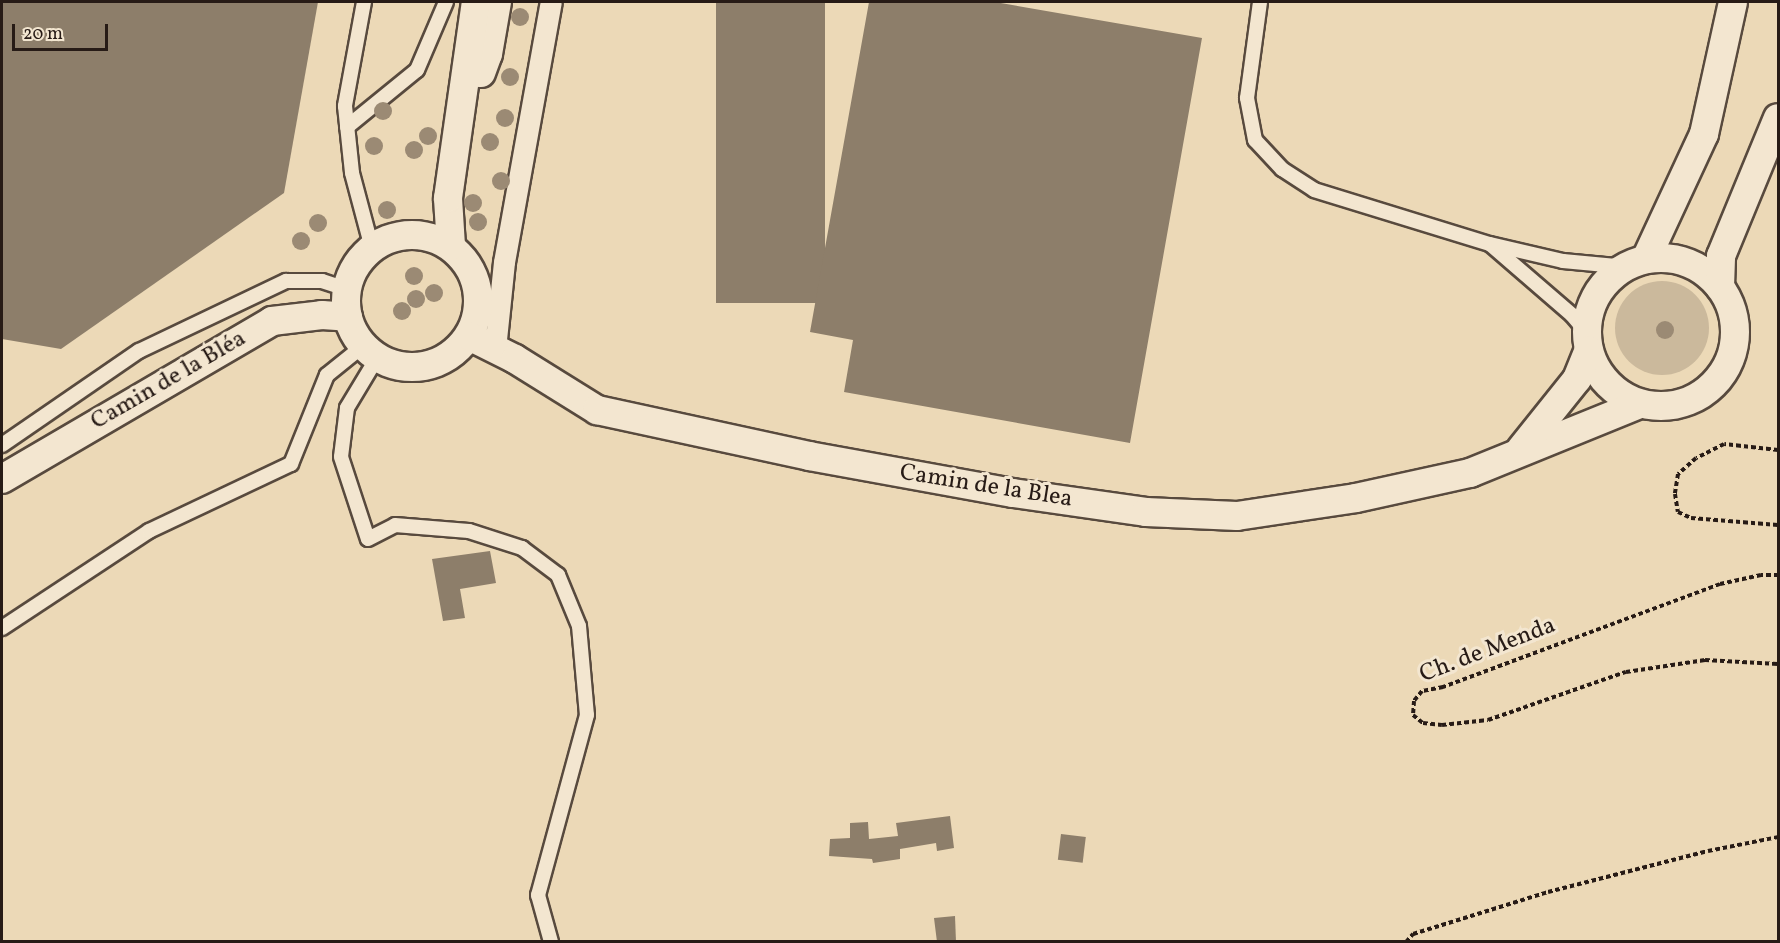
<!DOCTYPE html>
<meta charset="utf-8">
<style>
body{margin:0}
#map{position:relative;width:1780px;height:943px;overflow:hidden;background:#ecd9b7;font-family:Vollkorn,serif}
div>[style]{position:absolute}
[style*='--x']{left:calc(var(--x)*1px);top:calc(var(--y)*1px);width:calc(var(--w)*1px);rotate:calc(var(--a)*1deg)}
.green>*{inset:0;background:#cbb99c}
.round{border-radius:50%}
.building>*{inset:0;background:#8d7e6a;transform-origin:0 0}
.path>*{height:4px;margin-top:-2px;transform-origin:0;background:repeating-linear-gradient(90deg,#271b16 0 4.5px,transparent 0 7.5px)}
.roads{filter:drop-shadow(2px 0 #584a3e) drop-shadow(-2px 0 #584a3e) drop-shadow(0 2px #584a3e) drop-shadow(0 -2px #584a3e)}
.service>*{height:14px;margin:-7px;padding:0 7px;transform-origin:7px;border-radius:7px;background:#f3e6d0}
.pedestrian>*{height:21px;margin:-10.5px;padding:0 10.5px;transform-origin:10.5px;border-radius:10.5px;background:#f3e6d0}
.minor>*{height:28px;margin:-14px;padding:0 14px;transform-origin:14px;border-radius:14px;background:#f3e6d0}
.minor>.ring{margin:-14px;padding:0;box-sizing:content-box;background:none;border:28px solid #f3e6d0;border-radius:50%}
.trees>*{width:18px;height:18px;margin:-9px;border-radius:50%;background:#9b8a74}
span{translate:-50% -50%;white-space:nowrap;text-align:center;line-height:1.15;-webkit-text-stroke:6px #f3e6d0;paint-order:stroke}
.street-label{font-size:24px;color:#271b16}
.frame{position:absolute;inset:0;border:3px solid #271b16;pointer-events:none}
.scale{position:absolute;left:12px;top:24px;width:96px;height:27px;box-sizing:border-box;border:3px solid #271b16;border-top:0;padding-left:8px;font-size:18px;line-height:21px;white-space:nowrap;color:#271b16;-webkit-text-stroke:4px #f3e6d0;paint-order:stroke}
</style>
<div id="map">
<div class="green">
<i class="round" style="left:1615px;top:281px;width:94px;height:94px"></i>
</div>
<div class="building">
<i style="clip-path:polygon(2px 2px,318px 2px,284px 193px,61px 349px,2px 339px)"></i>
<i style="left:716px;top:2px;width:109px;height:301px"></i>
<i style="clip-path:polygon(869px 2px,995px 2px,1202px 38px,1130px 443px,844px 392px,853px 340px,810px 332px)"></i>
<i style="clip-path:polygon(490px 551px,496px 583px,460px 589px,465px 618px,443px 621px,432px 559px)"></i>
<i style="clip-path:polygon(950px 816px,954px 848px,937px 851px,936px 843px,900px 849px,900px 859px,873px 863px,872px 859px,829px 856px,830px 839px,850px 838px,850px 823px,868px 822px,869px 839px,898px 836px,896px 823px)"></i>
<i style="left:1061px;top:834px;width:25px;height:26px;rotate:7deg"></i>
<i style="clip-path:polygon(955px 916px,956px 942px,937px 942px,934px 918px)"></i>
</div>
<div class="path">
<i style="--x:1778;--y:450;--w:54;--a:-173.7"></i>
<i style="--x:1724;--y:444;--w:31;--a:153"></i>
<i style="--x:1696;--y:458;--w:24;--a:138"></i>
<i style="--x:1678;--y:474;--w:20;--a:99"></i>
<i style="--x:1675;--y:494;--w:18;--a:81"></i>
<i style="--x:1678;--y:512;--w:14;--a:25"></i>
<i style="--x:1691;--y:518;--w:87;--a:4.6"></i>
<i style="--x:1778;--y:575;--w:17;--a:180"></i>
<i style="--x:1761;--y:575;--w:42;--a:167.6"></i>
<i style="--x:1720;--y:584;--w:296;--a:159.6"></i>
<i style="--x:1443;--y:687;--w:21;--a:169"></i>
<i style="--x:1422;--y:691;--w:13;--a:129"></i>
<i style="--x:1414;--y:701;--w:14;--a:94"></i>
<i style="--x:1413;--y:715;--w:13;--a:39"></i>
<i style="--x:1423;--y:723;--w:19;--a:6"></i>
<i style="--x:1442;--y:725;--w:46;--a:-6.2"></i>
<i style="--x:1488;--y:720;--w:146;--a:-19.2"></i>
<i style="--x:1626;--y:672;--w:80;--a:-8.6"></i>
<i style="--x:1705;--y:660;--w:73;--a:3.1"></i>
<i style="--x:1406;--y:942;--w:11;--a:-49"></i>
<i style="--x:1413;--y:934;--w:141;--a:-17.3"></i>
<i style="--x:1548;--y:892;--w:165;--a:-14.4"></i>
<i style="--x:1708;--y:851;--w:71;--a:-11.3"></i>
</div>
<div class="roads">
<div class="service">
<i style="--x:364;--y:2;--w:106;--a:100.4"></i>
<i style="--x:345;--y:106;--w:67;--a:84"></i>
<i style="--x:352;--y:173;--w:78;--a:75.1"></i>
<i style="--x:1260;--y:2;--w:97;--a:97.7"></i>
<i style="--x:1247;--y:98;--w:43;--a:79.2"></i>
<i style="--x:1255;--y:140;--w:40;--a:47"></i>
<i style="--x:1282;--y:169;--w:38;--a:33"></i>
<i style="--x:1314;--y:190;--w:184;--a:17.1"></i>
<i style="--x:1490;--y:244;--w:75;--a:13.1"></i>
<i style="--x:1563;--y:261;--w:64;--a:5.4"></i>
<i style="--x:347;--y:127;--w:90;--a:-39.2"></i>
<i style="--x:417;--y:70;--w:74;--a:-66.9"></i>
<i style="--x:1491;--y:245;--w:107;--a:40.8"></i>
<i style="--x:1572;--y:315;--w:23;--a:50"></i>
<i style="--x:377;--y:358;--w:58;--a:121"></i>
<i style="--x:347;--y:408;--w:49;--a:97"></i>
<i style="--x:341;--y:457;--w:86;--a:71.8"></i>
<i style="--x:368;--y:539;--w:30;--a:-27"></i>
<i style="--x:395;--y:525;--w:74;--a:4.6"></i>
<i style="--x:469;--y:531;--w:56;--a:17.8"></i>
<i style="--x:522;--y:548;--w:45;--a:36.9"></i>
<i style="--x:558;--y:575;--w:55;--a:67.6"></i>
<i style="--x:579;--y:626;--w:89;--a:84.9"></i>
<i style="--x:587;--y:715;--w:187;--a:105.2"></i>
<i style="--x:538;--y:895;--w:49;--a:74.5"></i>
<i style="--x:2;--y:445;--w:166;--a:-34.5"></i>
<i style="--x:139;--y:351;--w:163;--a:-25.5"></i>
<i style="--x:286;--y:281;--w:36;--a:0"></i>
<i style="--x:322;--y:281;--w:26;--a:18"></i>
<i style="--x:2;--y:628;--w:176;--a:-33.4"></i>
<i style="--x:149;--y:531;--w:157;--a:-25.3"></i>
<i style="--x:291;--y:464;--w:96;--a:-68"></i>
<i style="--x:327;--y:375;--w:46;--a:-38.9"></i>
</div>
<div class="pedestrian">
<i style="--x:495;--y:349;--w:87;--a:-84.1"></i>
<i style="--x:504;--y:262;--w:264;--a:-79.8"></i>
</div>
<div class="minor">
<i style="--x:481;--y:73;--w:20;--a:-70"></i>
<i style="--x:488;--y:54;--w:53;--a:-80.2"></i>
<i class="ring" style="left:346px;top:235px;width:104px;height:104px"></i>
<i style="--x:451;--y:246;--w:48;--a:-93.6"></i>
<i style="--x:448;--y:198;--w:198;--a:-81.9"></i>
<i class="ring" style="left:1587px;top:258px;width:120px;height:120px"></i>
<i style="--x:1646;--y:259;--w:138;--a:-65.1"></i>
<i style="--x:1704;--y:134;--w:135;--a:-77.6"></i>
<i style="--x:1720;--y:287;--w:31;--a:-88"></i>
<i style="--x:1721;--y:256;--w:149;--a:-67.6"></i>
<i style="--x:469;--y:336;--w:51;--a:26.6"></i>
<i style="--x:515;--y:359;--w:97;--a:31.9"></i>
<i style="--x:597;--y:410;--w:217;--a:12.2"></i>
<i style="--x:809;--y:456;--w:207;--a:10.3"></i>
<i style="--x:1013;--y:493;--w:134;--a:8.1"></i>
<i style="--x:1146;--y:512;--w:91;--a:2.5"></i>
<i style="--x:1237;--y:516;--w:120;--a:-8.6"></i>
<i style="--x:1356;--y:498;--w:117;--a:-12.4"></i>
<i style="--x:1470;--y:473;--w:183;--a:-22.1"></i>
<i style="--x:1521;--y:449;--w:90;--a:-51.3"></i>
<i style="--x:1577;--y:379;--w:31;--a:-68"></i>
<i style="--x:2;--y:479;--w:313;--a:-30.3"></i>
<i style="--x:272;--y:321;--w:50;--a:-6.8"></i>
<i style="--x:322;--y:315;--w:26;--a:4"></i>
</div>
</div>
<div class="trees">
<i style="left:520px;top:17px"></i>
<i style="left:510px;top:77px"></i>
<i style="left:383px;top:111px"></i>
<i style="left:505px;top:118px"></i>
<i style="left:428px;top:136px"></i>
<i style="left:490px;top:142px"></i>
<i style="left:374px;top:146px"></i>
<i style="left:414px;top:150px"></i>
<i style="left:501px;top:181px"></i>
<i style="left:473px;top:203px"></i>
<i style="left:387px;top:210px"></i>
<i style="left:478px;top:222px"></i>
<i style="left:318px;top:223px"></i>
<i style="left:301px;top:241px"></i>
<i style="left:414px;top:276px"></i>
<i style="left:434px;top:293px"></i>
<i style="left:416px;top:299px"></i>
<i style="left:402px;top:311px"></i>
<i style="left:1665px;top:330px"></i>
</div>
<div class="street-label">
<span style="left:169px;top:381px;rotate:-30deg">Camin de la Bléa</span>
<span style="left:986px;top:487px;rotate:9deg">Camin de la Blea</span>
<span style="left:1488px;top:651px;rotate:-21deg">Ch. de Menda</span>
</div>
<div class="frame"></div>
<div class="scale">20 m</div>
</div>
